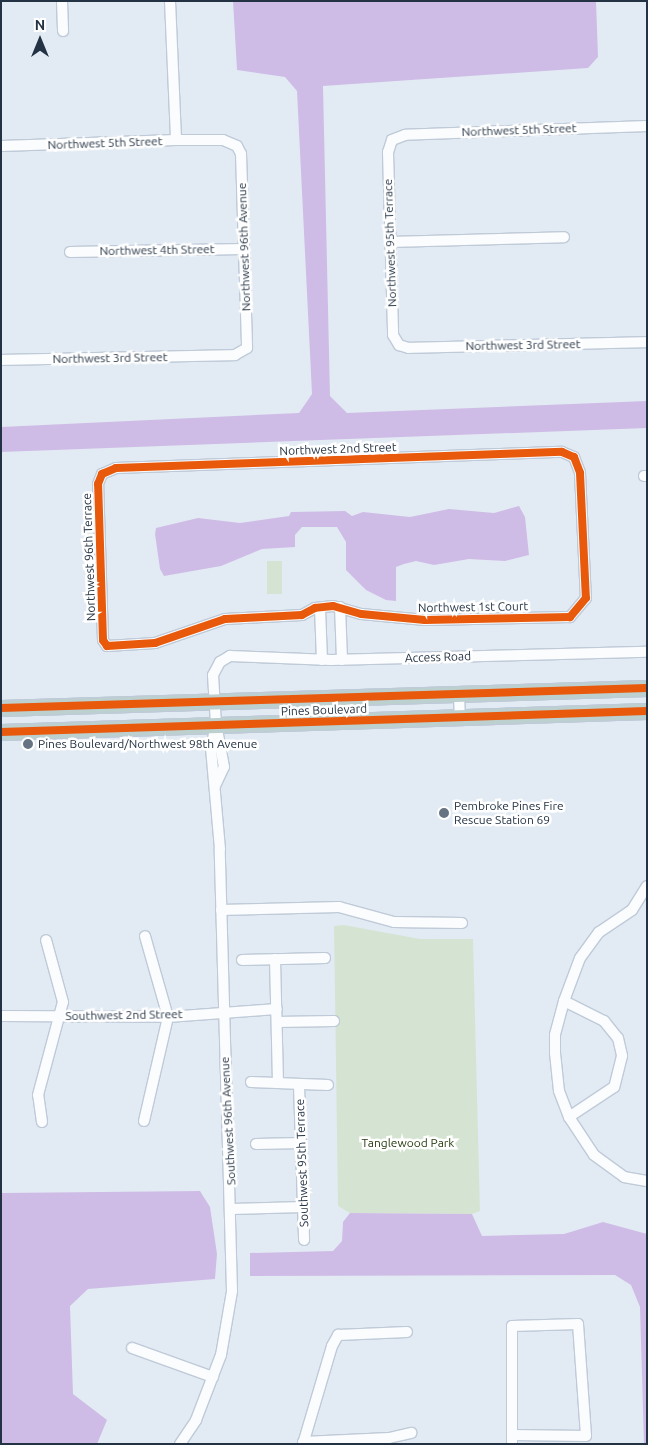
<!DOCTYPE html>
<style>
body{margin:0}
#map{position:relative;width:648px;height:1445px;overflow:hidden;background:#e2ebf4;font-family:Ubuntu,sans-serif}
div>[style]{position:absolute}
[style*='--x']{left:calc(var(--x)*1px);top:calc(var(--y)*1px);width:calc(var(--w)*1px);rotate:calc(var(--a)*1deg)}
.green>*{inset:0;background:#d5e4d2;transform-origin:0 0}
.water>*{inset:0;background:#cfbce6}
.roads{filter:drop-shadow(1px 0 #bfcad8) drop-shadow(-1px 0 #bfcad8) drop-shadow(0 1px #bfcad8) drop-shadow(0 -1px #bfcad8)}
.minor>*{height:10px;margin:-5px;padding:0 5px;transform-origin:5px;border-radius:5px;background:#fbfcfd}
.highway>*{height:15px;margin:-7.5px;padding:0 7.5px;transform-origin:7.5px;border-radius:7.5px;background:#bdd0d0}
.cycleway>*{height:8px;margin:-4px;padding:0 4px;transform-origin:4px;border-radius:4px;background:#e8590c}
.dots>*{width:14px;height:14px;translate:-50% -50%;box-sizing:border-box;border:2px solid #fff;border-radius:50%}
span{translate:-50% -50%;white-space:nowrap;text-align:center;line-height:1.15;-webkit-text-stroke:5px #fff;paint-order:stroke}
.street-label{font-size:12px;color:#243344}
.poi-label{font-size:12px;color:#243344}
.left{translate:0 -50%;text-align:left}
.park-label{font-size:12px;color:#283a10}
.frame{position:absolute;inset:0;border:2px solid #243344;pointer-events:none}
.north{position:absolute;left:15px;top:15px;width:50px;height:50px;-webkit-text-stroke:4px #fff;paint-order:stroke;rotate:0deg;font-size:14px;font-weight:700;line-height:20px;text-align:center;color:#243344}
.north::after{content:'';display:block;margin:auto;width:18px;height:22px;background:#243344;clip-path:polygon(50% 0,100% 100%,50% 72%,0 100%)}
</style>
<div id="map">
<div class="green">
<i style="left:267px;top:561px;width:15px;height:33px"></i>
<i style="clip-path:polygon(344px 925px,420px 939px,473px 939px,480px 1211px,472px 1214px,350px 1213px,338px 1206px,334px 926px)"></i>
</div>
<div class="water">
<i style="clip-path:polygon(233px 1px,596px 1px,598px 57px,588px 68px,323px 86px,330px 396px,347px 413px,647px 401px,647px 428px,1px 452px,1px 427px,299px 413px,312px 394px,297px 91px,285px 77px,237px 70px)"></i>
<i style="clip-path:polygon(519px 506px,525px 517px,529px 555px,505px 561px,469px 559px,434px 565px,416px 561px,404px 564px,396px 567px,396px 601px,386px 600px,366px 590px,346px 570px,346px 542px,337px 527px,302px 527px,295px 535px,295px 547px,262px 549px,221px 566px,164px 576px,160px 569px,155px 534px,156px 528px,198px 518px,240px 523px,289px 516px,291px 512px,345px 511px,352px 516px,363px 512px,410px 517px,449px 509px,494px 513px)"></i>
<i style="clip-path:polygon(200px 1191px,210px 1207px,217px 1254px,215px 1279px,88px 1289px,70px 1306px,73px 1394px,107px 1420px,97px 1444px,1px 1444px,1px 1193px)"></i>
<i style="clip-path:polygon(350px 1213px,472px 1214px,482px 1236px,564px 1234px,603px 1222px,647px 1234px,647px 1444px,644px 1444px,640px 1307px,631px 1285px,615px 1275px,250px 1276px,250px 1253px,333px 1251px,342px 1241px,343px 1222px)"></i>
</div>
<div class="roads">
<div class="minor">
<i style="--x:62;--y:1;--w:30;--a:88"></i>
<i style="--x:170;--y:1;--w:139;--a:87.5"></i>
<i style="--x:647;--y:126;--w:242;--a:177.9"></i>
<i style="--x:405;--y:135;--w:14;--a:159"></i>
<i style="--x:392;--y:140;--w:13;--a:108"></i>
<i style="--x:388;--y:152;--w:183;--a:88.4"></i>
<i style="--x:393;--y:335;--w:12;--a:59"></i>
<i style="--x:399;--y:345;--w:10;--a:17"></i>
<i style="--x:409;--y:348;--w:238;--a:-1.4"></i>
<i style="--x:1;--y:146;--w:175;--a:-2"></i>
<i style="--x:176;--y:140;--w:47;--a:0"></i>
<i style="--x:223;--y:140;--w:15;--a:23"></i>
<i style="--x:237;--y:146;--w:9;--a:63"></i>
<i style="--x:241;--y:154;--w:194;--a:88.2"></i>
<i style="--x:247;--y:348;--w:14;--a:150"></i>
<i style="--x:235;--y:355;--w:234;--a:178.8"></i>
<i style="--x:390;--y:242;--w:174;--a:-1.6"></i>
<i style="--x:70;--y:252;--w:174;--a:-1"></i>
<i style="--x:562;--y:452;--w:13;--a:23"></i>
<i style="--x:574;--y:457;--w:17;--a:69"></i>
<i style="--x:580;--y:473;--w:125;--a:87.3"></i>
<i style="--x:586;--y:598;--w:25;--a:130"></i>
<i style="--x:570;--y:617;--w:145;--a:178.8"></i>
<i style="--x:425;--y:620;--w:64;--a:-174.6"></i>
<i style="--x:361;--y:614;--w:29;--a:-164"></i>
<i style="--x:333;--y:606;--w:18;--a:174"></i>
<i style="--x:315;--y:608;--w:15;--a:152"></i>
<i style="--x:302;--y:615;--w:77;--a:177"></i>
<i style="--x:225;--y:619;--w:74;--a:161.1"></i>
<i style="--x:155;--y:643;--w:48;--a:176.4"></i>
<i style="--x:107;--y:646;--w:7;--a:-124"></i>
<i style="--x:103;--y:640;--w:156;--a:-91.8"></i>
<i style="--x:98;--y:484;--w:11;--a:-68"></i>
<i style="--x:102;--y:474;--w:15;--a:-23"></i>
<i style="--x:116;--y:468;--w:446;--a:-2.1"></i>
<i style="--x:644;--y:476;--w:3;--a:0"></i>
<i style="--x:340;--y:607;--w:53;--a:87.8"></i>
<i style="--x:320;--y:608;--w:52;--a:87.8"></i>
<i style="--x:459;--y:694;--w:23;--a:88"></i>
<i style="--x:215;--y:786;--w:21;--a:-65"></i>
<i style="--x:224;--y:767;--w:44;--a:-100.5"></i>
<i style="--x:216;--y:724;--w:49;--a:-93.5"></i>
<i style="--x:213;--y:675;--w:15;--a:-62"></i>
<i style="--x:220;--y:662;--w:12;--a:-31"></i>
<i style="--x:230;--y:656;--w:101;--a:2.3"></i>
<i style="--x:331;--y:660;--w:316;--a:-1.5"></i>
<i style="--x:647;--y:886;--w:28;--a:122"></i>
<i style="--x:632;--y:910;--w:40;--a:146"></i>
<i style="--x:599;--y:932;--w:32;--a:126"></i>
<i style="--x:580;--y:958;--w:46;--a:110.4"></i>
<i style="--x:564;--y:1001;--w:35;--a:105"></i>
<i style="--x:555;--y:1035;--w:18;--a:90"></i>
<i style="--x:555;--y:1053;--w:38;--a:84"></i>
<i style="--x:559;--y:1091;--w:28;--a:69"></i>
<i style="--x:569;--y:1117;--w:45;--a:56.7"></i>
<i style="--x:594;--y:1155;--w:37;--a:36"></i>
<i style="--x:624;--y:1177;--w:23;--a:10"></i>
<i style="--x:221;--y:910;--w:118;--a:-1.5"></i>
<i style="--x:339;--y:907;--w:57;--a:15.3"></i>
<i style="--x:394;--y:922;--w:68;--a:0.8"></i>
<i style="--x:275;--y:959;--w:122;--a:88.6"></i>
<i style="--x:242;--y:960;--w:83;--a:-1.4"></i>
<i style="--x:564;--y:1001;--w:45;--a:26.6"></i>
<i style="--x:604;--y:1021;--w:22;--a:51"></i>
<i style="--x:618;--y:1038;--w:18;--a:77"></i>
<i style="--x:622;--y:1056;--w:32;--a:104"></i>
<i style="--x:614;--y:1087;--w:54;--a:146.3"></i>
<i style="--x:1;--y:1016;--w:167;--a:0.3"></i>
<i style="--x:168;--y:1017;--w:109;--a:-4.2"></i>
<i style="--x:277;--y:1022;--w:57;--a:-1"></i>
<i style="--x:251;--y:1082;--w:77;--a:2.2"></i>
<i style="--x:299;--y:1086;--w:154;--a:88.1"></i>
<i style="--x:144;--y:1121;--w:107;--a:-77"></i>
<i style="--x:168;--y:1017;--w:84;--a:-105.9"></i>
<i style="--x:42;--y:1122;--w:27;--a:-98"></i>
<i style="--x:38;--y:1095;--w:96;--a:-75"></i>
<i style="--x:63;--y:1002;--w:64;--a:-105.3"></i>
<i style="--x:256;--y:1144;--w:45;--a:-1.3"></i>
<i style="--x:232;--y:1209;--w:71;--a:-1.6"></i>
<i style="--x:132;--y:1348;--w:86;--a:19.7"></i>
<i style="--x:303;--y:1442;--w:86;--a:-2.7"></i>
<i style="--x:389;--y:1438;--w:23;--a:-13"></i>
<i style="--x:180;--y:1444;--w:29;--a:-56"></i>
<i style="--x:196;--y:1420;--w:70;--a:-69"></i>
<i style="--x:221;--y:1355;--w:65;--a:-80.2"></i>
<i style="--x:232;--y:1291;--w:442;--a:-91.6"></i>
<i style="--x:220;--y:849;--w:100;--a:-95.1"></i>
<i style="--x:211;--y:749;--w:25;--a:-79"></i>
<i style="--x:303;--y:1444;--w:102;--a:-73.5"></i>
<i style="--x:332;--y:1346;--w:13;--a:-61"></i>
<i style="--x:338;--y:1335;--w:69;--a:-2.5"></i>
<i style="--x:512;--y:1444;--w:118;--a:-90"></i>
<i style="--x:512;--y:1326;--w:66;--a:-1.7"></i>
<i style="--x:578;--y:1324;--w:112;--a:85.9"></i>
<i style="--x:586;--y:1436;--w:73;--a:-179.2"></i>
</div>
<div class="highway">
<i style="--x:1;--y:708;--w:646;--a:-1.77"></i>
<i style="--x:1;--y:732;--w:646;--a:-1.86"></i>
</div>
</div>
<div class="cycleway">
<i style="--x:562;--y:452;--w:13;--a:23"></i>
<i style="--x:574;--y:457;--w:17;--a:69"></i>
<i style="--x:580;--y:473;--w:125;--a:87.3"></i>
<i style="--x:586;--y:598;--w:25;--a:130"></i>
<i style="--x:570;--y:617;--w:145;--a:178.8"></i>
<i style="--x:425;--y:620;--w:64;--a:-174.6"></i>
<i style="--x:361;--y:614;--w:29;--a:-164"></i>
<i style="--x:333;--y:606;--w:18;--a:174"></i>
<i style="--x:315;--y:608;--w:15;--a:152"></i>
<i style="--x:302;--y:615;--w:77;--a:177"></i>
<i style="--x:225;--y:619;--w:74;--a:161.1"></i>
<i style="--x:155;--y:643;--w:48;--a:176.4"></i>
<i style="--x:107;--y:646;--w:7;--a:-124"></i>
<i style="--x:103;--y:640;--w:156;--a:-91.8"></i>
<i style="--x:98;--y:484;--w:11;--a:-68"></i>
<i style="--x:102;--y:474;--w:15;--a:-23"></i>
<i style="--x:116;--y:468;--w:446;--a:-2.1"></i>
<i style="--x:1;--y:708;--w:646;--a:-1.77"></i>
<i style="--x:1;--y:732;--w:646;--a:-1.86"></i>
</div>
<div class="dots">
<i style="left:28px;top:744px;background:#667382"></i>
<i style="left:444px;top:813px;background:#667382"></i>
</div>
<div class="street-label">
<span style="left:519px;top:130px;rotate:-2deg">Northwest 5th Street</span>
<span style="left:105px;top:143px;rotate:-2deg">Northwest 5th Street</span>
<span style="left:390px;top:243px;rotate:-92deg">Northwest 95th Terrace</span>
<span style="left:244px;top:247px;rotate:-92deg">Northwest 96th Avenue</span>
<span style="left:157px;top:250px;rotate:-1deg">Northwest 4th Street</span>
<span style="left:523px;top:345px;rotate:-1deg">Northwest 3rd Street</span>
<span style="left:110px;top:358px;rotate:-1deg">Northwest 3rd Street</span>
<span style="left:338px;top:449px;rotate:-2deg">Northwest 2nd Street</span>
<span style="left:89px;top:557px;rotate:-92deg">Northwest 96th Terrace</span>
<span style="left:473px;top:607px;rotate:-1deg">Northwest 1st Court</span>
<span style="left:438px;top:657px;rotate:-2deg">Access Road</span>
<span style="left:324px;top:710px;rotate:-2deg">Pines Boulevard</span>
<span style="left:124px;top:1015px;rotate:-1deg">Southwest 2nd Street</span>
<span style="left:228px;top:1121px;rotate:-93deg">Southwest 96th Avenue</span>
<span style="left:302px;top:1163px;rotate:-92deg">Southwest 95th Terrace</span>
</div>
<div class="poi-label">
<span class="left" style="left:38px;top:744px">Pines Boulevard/Northwest 98th Avenue</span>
<span class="left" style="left:454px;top:813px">Pembroke Pines Fire<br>Rescue Station 69</span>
</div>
<div class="park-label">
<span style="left:408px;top:1143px">Tanglewood Park</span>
</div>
<div class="frame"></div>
<div class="north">N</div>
</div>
